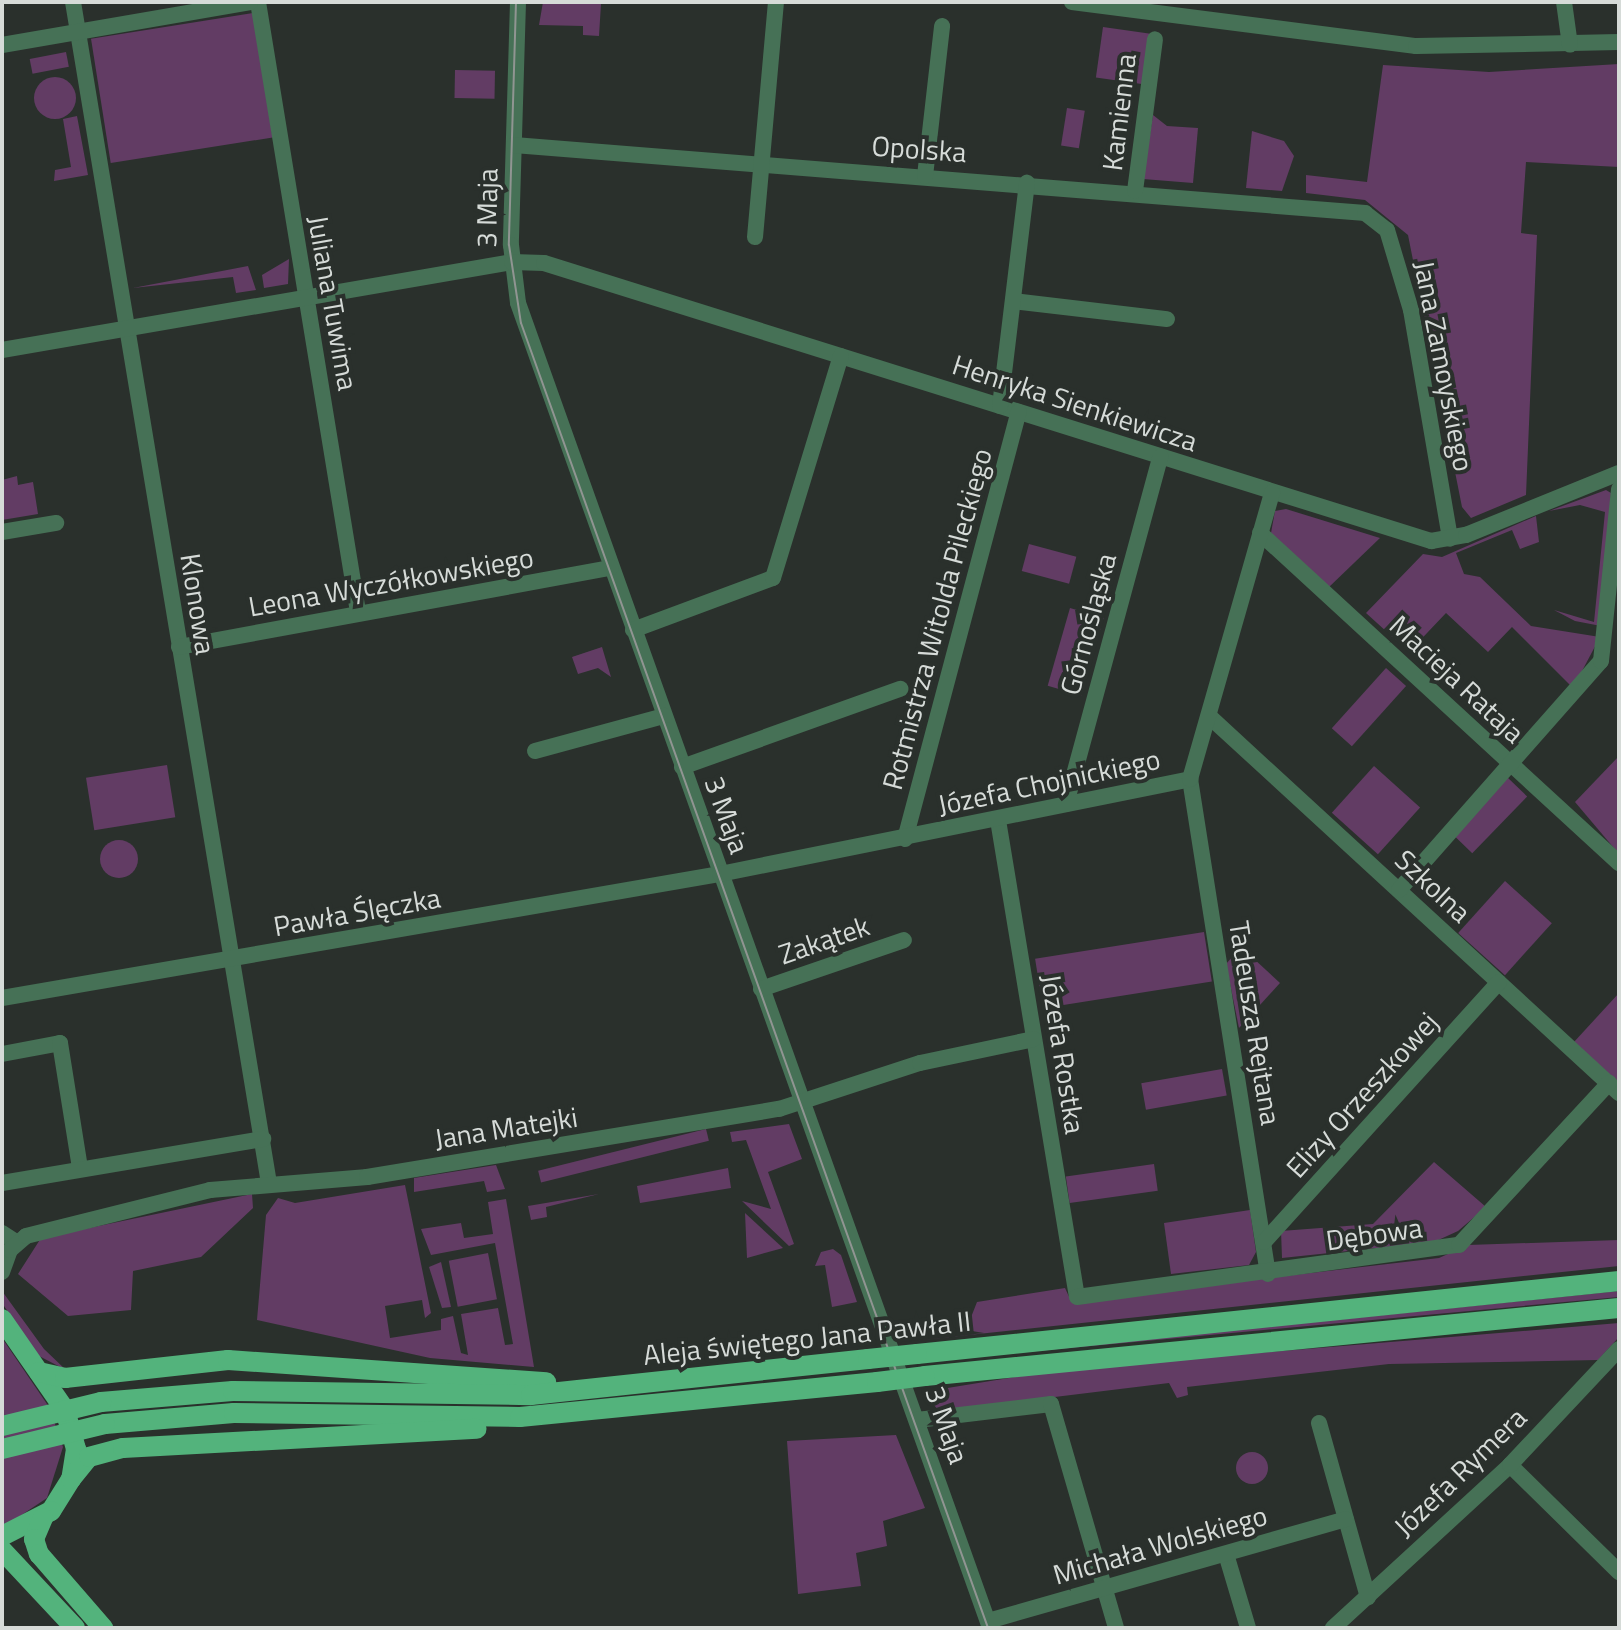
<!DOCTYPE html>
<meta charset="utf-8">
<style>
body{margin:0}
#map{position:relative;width:1621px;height:1630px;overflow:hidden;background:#2a302c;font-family:"Titillium Web",sans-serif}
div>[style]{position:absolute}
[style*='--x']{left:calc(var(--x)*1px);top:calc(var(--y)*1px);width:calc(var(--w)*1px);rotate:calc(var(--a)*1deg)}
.green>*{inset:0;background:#623c64;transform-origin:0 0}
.round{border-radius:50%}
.minor>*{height:16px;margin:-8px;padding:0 8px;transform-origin:8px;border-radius:8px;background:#467156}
.major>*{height:20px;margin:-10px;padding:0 10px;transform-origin:10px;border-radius:10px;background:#53b37c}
.tram>*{height:2px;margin:-1px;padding:0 1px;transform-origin:1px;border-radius:1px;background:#909592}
.major-bridge>*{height:20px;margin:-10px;padding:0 10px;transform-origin:10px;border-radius:10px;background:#53b37c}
span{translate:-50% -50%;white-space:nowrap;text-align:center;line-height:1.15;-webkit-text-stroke:8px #2a302c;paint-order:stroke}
.street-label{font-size:28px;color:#d6dbd8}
.frame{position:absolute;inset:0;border:4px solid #d6dbd8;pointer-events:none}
</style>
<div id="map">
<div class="green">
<i style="clip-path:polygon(543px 2px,665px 2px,601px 4px,599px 36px,583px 35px,583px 26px,539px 25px)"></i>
<i style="left:253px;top:13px;width:126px;height:164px;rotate:81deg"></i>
<i style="left:1103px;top:27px;width:48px;height:51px;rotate:8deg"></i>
<i style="left:66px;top:52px;width:15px;height:37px;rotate:79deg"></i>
<i style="clip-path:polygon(1619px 64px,1619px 167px,1526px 162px,1521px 233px,1537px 235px,1526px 495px,1471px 518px,1462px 507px,1408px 235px,1365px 200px,1306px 193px,1306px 175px,1367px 182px,1383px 65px,1489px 72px)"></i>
<i style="left:455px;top:70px;width:40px;height:28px;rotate:1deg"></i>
<i class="round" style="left:34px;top:77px;width:42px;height:42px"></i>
<i style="left:1067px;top:108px;width:18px;height:38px;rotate:9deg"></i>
<i style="clip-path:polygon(1153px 115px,1167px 126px,1198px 128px,1193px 183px,1143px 179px)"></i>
<i style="clip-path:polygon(77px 116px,88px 175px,54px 181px,55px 170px,71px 167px,63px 119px)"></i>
<i style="clip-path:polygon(1252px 131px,1284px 141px,1294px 156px,1282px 191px,1246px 188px)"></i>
<i style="clip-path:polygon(289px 259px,288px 284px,264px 288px,262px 275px)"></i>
<i style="clip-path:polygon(248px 266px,256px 290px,236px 293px,233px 277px,133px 288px)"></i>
<i style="clip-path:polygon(17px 476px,18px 485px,33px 482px,38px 514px,2px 520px,2px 480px)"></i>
<i style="clip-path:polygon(1606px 490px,1611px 493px,1601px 626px,1575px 621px,1554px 610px,1594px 622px,1605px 512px,1580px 505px,1549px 511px)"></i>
<i style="clip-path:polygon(1286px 509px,1380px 538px,1328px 588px,1271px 533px,1275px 511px)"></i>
<i style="clip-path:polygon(1536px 516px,1539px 542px,1520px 549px,1512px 530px,1456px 553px,1464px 574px,1480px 577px,1531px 626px,1600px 637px,1573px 688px,1512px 627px,1488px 652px,1446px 613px,1409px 652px,1366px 613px,1423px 554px,1442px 557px)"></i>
<i style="left:1029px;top:544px;width:49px;height:28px;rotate:15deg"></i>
<i style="left:1070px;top:608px;width:35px;height:81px;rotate:16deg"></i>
<i style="clip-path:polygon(602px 647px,611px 677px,598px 668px,578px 674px,572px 657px)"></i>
<i style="left:1386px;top:668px;width:27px;height:81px;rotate:42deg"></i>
<i style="clip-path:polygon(1619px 756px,1619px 854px,1575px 802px)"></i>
<i style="left:167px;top:765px;width:53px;height:82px;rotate:81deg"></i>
<i style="left:1374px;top:766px;width:62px;height:63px;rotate:42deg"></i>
<i style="left:1507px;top:777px;width:28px;height:79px;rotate:44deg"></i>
<i class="round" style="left:100px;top:840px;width:38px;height:38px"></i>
<i style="left:1505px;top:881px;width:63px;height:70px;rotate:42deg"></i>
<i style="left:1204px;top:932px;width:50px;height:171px;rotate:81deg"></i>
<i style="clip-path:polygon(1241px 947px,1280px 983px,1239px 1028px,1226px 964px)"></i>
<i style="clip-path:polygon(1619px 993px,1619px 1083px,1574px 1042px)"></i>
<i style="left:1222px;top:1069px;width:27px;height:82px;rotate:80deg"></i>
<i style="clip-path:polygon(789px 1124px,802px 1159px,768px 1172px,794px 1244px,789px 1246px,742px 1201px,771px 1209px,746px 1140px,732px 1142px,730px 1132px)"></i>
<i style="left:706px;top:1129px;width:12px;height:173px;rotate:76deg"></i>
<i style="clip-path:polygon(1434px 1162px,1486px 1207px,1458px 1231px,1434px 1242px,1282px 1258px,1281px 1231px,1373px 1224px)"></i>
<i style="left:1154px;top:1164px;width:27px;height:89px;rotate:82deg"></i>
<i style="clip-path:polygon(496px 1165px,505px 1189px,487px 1192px,484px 1181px,414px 1192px,414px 1178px)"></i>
<i style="clip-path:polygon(728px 1168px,731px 1188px,640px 1203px,637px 1186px)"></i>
<i style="clip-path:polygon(405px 1185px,431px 1313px,425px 1318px,422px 1300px,385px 1306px,390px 1338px,441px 1330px,441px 1319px,453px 1316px,461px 1353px,468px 1355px,461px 1314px,498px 1308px,505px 1345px,513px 1344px,495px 1243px,431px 1255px,421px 1229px,461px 1223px,464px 1238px,493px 1234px,488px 1202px,506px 1199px,534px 1367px,430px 1358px,257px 1320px,266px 1215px,278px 1198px,295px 1203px)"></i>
<i style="clip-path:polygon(252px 1194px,253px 1208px,201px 1257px,133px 1271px,131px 1310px,68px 1316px,18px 1274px,41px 1238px)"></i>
<i style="clip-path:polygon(599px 1194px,546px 1207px,547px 1217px,531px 1220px,528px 1206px)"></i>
<i style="clip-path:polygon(1250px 1210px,1256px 1252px,1249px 1265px,1171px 1274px,1164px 1223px)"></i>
<i style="clip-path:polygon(745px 1213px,783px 1248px,747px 1258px)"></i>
<i style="clip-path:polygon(1619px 1240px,1619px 1266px,912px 1341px,984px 1333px,966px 1330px,977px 1302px,1065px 1288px,1071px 1301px,1439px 1258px,1468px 1245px)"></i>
<i style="clip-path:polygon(833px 1249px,841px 1255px,857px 1302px,832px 1307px,825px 1265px,815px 1266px,821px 1252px)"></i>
<i style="left:488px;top:1253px;width:47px;height:40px;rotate:79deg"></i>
<i style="clip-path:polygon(441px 1262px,451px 1307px,442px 1308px,429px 1267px)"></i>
<i style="clip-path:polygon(2px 1291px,44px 1349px,66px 1370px,39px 1356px,4px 1306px)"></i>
<i style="clip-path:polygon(1619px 1291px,1619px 1297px,920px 1362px)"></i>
<i style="clip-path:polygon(1619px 1323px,1619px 1337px,1598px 1360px,1389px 1364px,1187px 1387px,1188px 1395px,1177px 1398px,1169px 1383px,939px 1411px,923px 1392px,1065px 1369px)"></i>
<i style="clip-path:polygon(2px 1338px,49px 1407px,63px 1447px,47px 1498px,2px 1528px)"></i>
<i style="clip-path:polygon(896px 1435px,925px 1508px,883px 1521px,887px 1546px,856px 1553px,861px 1586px,798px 1594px,787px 1441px)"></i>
<i class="round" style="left:1236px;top:1452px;width:32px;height:32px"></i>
</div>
<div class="minor">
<i style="--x:73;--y:2;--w:1197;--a:80.58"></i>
<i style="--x:258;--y:2;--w:618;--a:80.69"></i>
<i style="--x:518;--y:2;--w:243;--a:91.7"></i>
<i style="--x:511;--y:245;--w:58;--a:83.1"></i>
<i style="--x:518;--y:303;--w:1407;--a:70.39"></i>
<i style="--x:1072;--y:2;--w:347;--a:7.3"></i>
<i style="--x:1416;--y:46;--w:203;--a:-1.1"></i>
<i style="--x:1564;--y:2;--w:43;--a:82.1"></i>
<i style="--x:2;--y:45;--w:252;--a:-9.8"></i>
<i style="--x:514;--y:145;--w:854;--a:4.57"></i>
<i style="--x:1365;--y:213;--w:28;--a:38"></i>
<i style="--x:1387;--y:230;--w:84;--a:73.3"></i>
<i style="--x:1411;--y:310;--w:232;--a:80.3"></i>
<i style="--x:925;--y:176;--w:151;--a:-83.5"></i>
<i style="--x:1135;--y:191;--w:153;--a:-82.5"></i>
<i style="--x:755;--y:237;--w:235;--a:-84.9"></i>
<i style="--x:1013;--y:301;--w:155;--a:6.7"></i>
<i style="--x:2;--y:350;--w:518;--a:-9.79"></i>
<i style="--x:512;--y:262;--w:32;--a:2"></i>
<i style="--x:544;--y:263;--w:930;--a:17.4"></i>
<i style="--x:1431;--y:541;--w:36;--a:-10"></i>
<i style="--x:1466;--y:535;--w:165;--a:-22.1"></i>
<i style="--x:1000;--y:406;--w:225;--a:-83.1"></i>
<i style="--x:2;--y:532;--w:55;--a:-9.5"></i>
<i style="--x:1260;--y:533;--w:488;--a:42.6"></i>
<i style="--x:633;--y:630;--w:149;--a:-20.4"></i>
<i style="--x:773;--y:578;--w:232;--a:-73"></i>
<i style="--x:179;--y:647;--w:439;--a:-10.4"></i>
<i style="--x:1210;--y:717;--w:556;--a:42.59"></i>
<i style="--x:535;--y:751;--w:134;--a:-15.2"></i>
<i style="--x:682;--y:767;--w:232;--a:-19.7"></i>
<i style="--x:1190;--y:779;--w:501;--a:81.05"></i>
<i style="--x:1066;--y:804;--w:360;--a:-74.8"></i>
<i style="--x:998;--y:820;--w:483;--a:80.6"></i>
<i style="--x:1077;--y:1297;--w:386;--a:-7.8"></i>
<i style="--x:1459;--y:1245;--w:221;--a:-47.2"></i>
<i style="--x:905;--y:839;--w:442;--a:-75.1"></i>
<i style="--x:1399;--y:890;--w:305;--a:-48.6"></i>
<i style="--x:1601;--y:661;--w:173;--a:-84"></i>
<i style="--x:761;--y:989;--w:151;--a:-18.9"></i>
<i style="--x:2;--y:998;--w:729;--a:-9.8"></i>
<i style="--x:720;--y:874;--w:480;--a:-11.4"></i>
<i style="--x:1190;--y:779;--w:298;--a:-74"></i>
<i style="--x:2;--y:1054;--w:59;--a:-10.7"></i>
<i style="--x:60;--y:1043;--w:127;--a:80.9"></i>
<i style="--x:2;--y:1183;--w:265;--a:-9.6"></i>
<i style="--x:2;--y:1233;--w:17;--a:33"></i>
<i style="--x:1264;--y:1242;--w:350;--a:-47.9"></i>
<i style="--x:2;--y:1272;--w:23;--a:-70"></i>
<i style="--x:10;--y:1250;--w:21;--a:-41"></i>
<i style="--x:26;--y:1236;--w:190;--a:-14"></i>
<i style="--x:210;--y:1190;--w:158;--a:-4.7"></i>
<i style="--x:367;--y:1177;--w:418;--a:-9.4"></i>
<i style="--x:779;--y:1109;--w:148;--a:-18.1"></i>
<i style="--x:920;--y:1063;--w:116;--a:-11.9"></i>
<i style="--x:917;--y:1420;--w:135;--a:-6.8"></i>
<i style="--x:1051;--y:1404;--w:233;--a:73.8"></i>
<i style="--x:1319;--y:1423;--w:181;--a:74.3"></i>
<i style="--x:1510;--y:1465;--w:153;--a:44.5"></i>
<i style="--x:1226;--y:1554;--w:77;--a:73.4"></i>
<i style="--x:988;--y:1621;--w:372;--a:-15.9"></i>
<i style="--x:1333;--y:1628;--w:241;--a:-42.6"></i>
<i style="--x:1510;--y:1465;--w:159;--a:-46.8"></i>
</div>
<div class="major">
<i style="--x:2;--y:1319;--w:111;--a:55.3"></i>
<i style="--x:65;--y:1410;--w:41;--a:74.2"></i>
<i style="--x:76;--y:1449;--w:30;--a:99"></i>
<i style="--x:71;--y:1479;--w:38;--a:122"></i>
<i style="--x:51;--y:1511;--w:55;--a:153"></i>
<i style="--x:917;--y:1354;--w:706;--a:-5.94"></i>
<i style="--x:39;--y:1372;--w:27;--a:13"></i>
<i style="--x:65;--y:1378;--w:164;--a:-6.3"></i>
<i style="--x:228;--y:1360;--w:319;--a:4"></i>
<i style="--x:925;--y:1376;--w:697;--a:-5.6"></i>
<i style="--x:101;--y:1402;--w:132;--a:-4.8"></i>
<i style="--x:233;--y:1391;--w:298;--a:0.8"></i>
<i style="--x:531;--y:1395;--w:339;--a:-6.1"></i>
<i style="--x:105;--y:1424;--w:129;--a:-4.9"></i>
<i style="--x:234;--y:1413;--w:286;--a:0.8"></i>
<i style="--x:520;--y:1417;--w:359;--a:-5.6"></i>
<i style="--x:71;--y:1479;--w:28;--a:-51"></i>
<i style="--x:89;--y:1457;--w:35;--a:-15"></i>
<i style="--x:123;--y:1448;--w:354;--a:-3.1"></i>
<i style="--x:43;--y:1518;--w:23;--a:113"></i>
<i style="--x:34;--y:1539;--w:16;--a:72"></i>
<i style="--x:39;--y:1554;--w:98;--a:49.1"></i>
<i style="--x:2;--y:1550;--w:107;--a:46.9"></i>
</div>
<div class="tram">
<i style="--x:516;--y:2;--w:243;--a:91.7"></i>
<i style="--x:509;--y:245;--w:79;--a:81.3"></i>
<i style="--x:521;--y:323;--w:1386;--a:70.31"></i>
</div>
<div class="major-bridge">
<i style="--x:868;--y:1359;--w:49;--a:-5.8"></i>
<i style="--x:877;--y:1382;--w:48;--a:-7.1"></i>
<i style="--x:2;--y:1426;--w:102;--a:-13.6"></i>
<i style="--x:2;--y:1449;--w:106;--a:-13.6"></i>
</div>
<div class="street-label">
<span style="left:1119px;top:112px;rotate:-83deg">Kamienna</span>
<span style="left:919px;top:149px;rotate:4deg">Opolska</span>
<span style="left:487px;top:208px;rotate:-89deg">3 Maja</span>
<span style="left:333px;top:303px;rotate:80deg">Juliana Tuwima</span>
<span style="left:1444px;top:366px;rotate:79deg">Jana Zamoyskiego</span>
<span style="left:1075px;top:403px;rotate:18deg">Henryka Sienkiewicza</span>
<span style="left:391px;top:582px;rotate:-10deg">Leona Wyczółkowskiego</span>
<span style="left:198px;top:604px;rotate:81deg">Klonowa</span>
<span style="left:937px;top:619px;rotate:-75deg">Rotmistrza Witolda Pileckiego</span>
<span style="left:1088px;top:624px;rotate:-75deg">Górnośląska</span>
<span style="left:1457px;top:679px;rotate:43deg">Macieja Rataja</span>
<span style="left:1049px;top:782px;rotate:-12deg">Józefa Chojnickiego</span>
<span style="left:727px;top:815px;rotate:70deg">3 Maja</span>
<span style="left:1433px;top:886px;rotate:43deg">Szkolna</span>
<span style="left:357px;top:912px;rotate:-10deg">Pawła Ślęczka</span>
<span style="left:824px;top:940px;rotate:-19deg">Zakątek</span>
<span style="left:1255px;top:1023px;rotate:81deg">Tadeusza Rejtana</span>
<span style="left:1063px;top:1054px;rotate:81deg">Józefa Rostka</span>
<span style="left:1362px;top:1095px;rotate:-48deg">Elizy Orzeszkowej</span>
<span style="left:506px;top:1128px;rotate:-9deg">Jana Matejki</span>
<span style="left:1374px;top:1234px;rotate:-8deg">Dębowa</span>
<span style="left:807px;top:1338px;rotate:-6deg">Aleja świętego Jana Pawła II</span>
<span style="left:947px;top:1425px;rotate:71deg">3 Maja</span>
<span style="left:1460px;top:1472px;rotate:-44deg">Józefa Rymera</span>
<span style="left:1160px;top:1545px;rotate:-16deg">Michała Wolskiego</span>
</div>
<div class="frame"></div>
</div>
